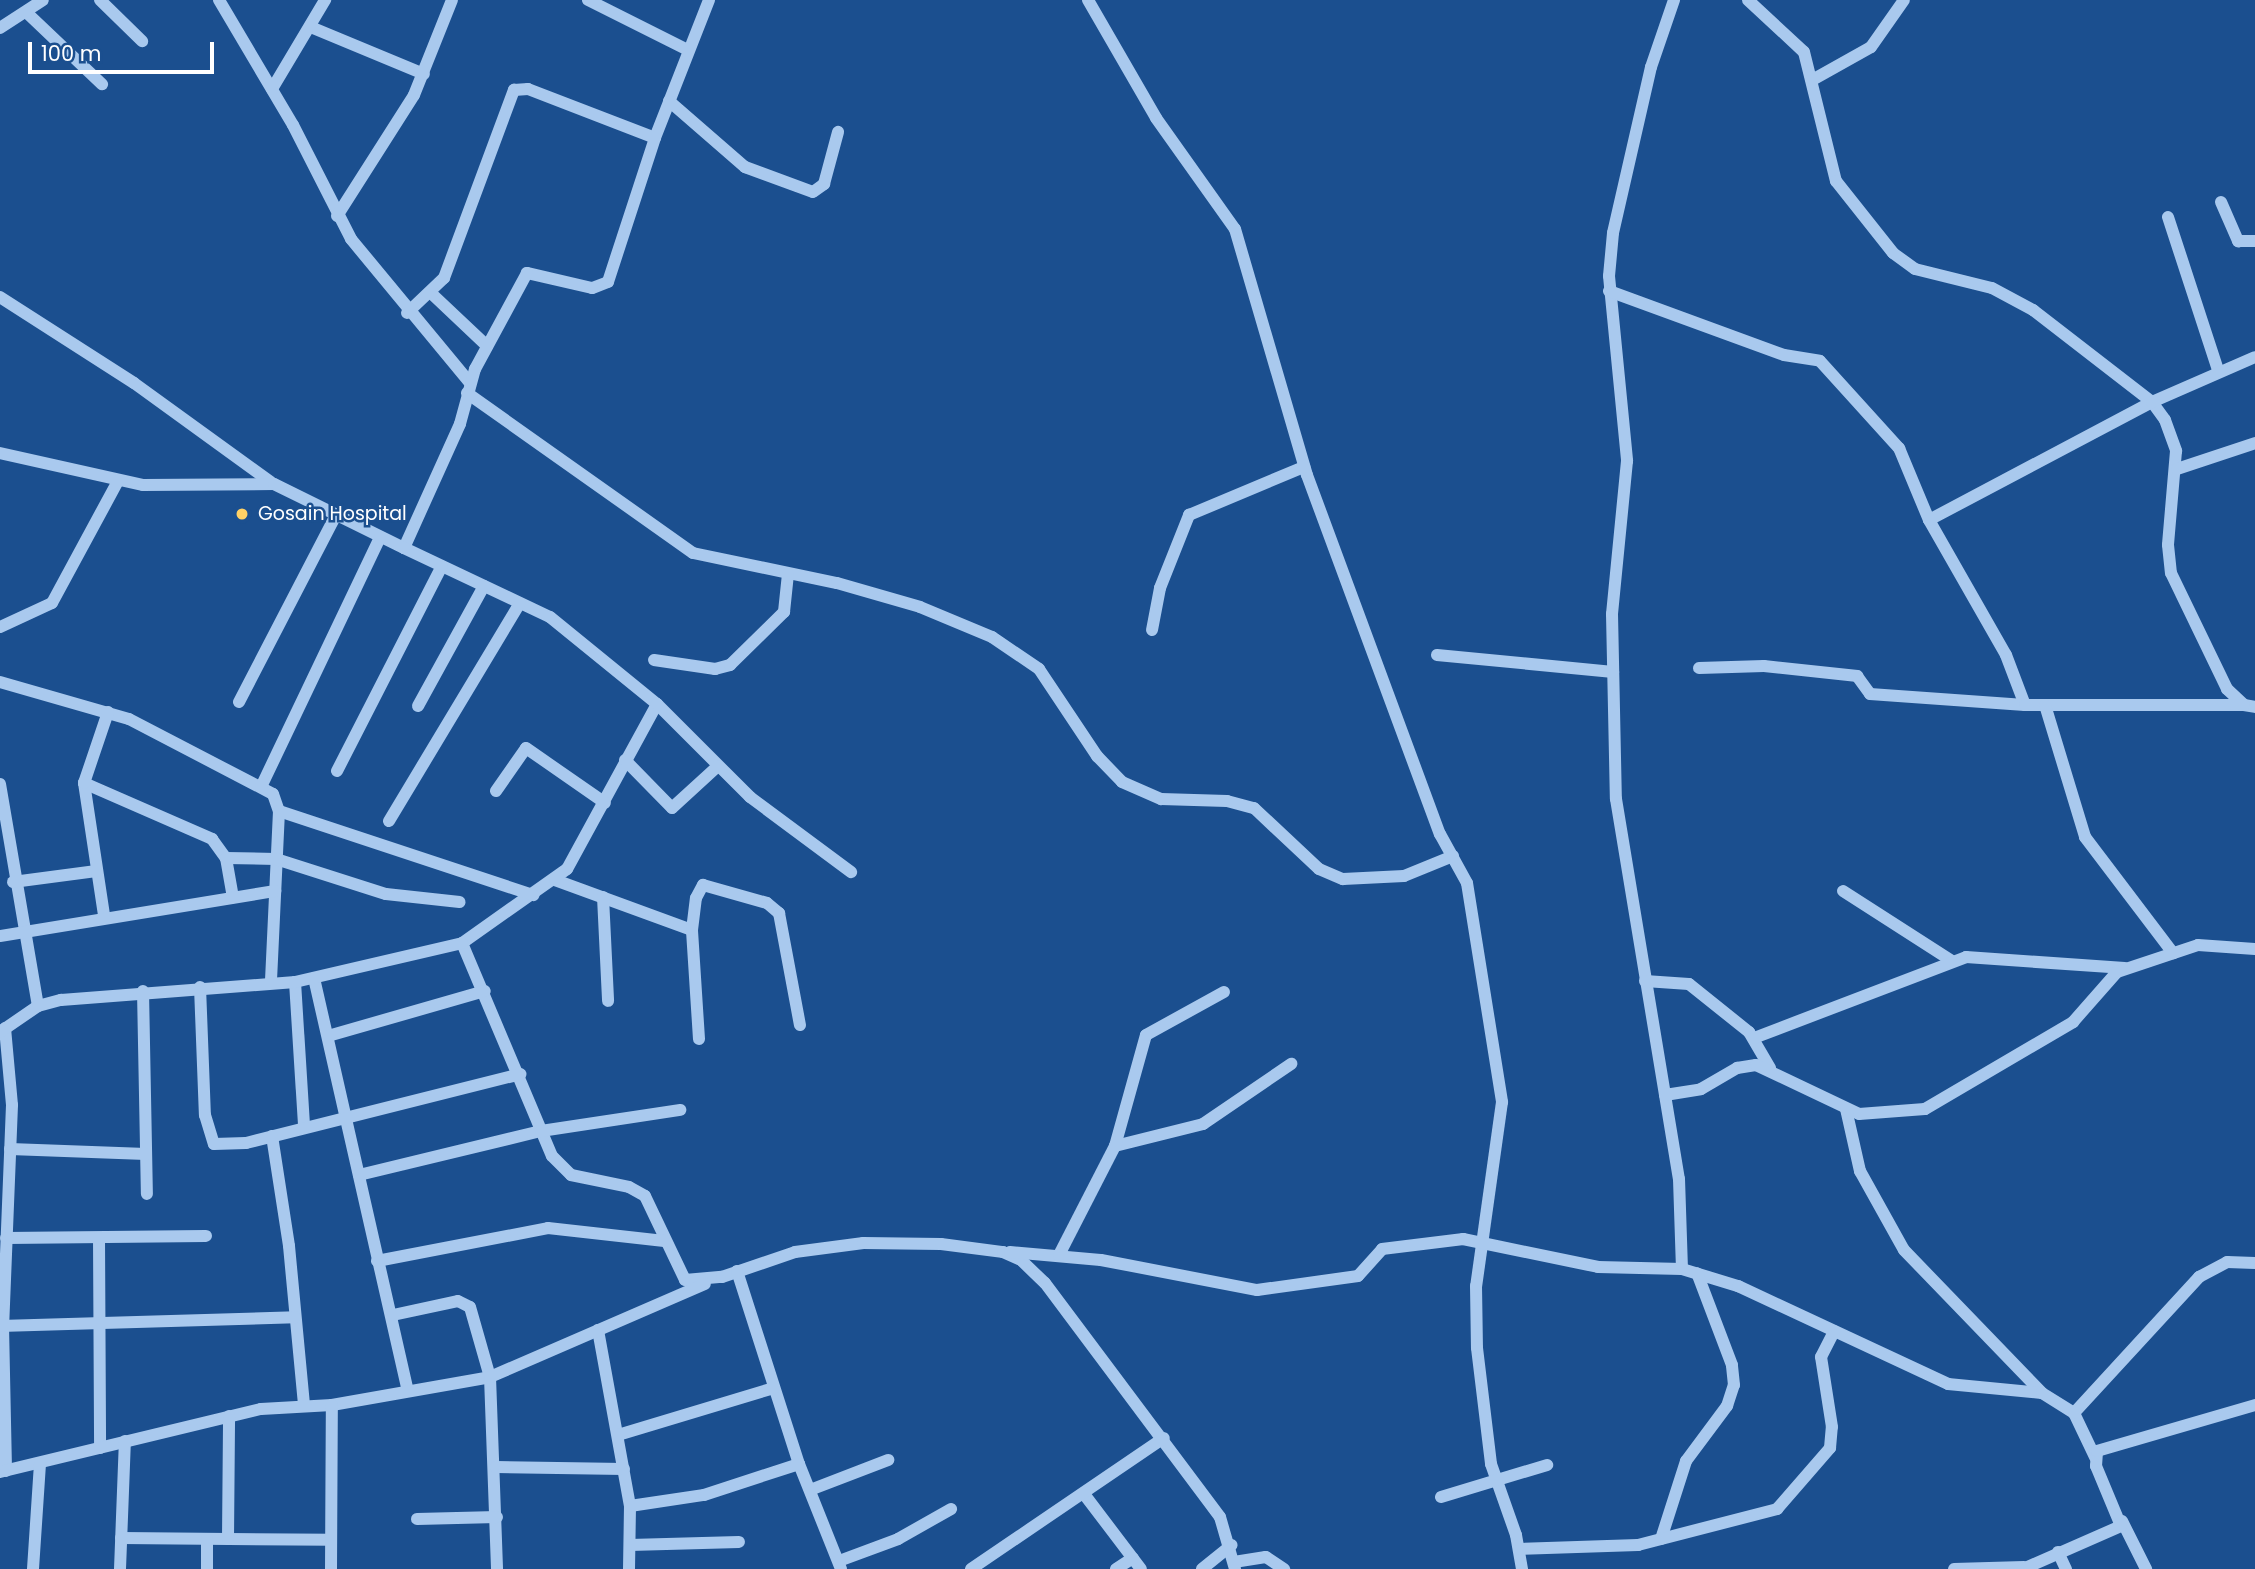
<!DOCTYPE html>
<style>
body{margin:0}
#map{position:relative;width:2255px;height:1569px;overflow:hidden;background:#1b4f8f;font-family:Poppins,sans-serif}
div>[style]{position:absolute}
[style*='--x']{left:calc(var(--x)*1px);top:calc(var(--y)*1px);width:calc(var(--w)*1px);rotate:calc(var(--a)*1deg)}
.minor>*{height:12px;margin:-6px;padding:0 6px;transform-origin:6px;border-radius:6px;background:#a9c9ee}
.dots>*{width:19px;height:19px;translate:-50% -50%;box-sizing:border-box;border:4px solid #1b4f8f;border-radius:50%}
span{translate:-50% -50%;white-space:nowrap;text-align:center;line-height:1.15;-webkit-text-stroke:5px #1b4f8f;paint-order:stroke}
.poi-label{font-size:19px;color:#fff}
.left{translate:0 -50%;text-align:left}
.scale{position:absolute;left:28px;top:42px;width:186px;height:32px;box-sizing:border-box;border:4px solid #fff;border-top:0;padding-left:9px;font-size:21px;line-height:24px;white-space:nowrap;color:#fff;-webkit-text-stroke:5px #1b4f8f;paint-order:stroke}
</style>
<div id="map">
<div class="minor">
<i style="--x:100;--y:0;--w:59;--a:44.3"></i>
<i style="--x:219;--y:0;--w:145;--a:59.4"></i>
<i style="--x:293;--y:125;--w:128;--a:63"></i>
<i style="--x:351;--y:239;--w:187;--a:50.4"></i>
<i style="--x:588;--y:0;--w:110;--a:26.6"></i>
<i style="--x:709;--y:0;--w:148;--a:111.4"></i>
<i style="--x:655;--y:138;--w:151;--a:108.1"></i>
<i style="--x:608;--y:282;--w:17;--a:159"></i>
<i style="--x:592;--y:288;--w:67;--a:-167"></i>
<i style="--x:527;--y:273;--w:109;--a:118.4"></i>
<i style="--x:475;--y:369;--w:57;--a:105.3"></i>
<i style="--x:460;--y:424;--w:136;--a:114.3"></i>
<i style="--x:404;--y:548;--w:161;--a:25.3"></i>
<i style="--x:550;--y:617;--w:138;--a:39.1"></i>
<i style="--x:657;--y:704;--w:188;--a:118.6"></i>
<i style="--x:567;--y:869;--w:128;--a:144.8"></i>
<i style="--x:462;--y:943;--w:231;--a:67.1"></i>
<i style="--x:552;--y:1156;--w:27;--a:45"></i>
<i style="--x:571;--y:1175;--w:59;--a:11.7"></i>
<i style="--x:629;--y:1187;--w:18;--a:29"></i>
<i style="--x:645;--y:1196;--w:93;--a:64.5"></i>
<i style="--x:685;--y:1280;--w:37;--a:-5"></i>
<i style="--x:722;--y:1277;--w:77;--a:-18.9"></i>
<i style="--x:795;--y:1252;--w:69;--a:-7.5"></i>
<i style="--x:863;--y:1243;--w:78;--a:0.7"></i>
<i style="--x:941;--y:1244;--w:63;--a:7.4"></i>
<i style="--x:1003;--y:1252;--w:20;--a:24"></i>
<i style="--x:1021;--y:1260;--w:33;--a:44"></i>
<i style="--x:1045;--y:1283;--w:292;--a:53.2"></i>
<i style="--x:1220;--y:1517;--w:54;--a:73.9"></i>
<i style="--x:1088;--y:0;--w:136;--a:60"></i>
<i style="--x:1156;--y:118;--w:136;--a:54.6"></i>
<i style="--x:1235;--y:229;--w:256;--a:73.7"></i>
<i style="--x:1307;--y:475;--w:383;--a:69.7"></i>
<i style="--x:1440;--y:834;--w:56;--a:61.1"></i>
<i style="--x:1467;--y:883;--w:222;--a:80.9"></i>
<i style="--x:1502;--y:1102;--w:186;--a:98"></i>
<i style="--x:1476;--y:1286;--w:62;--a:89.1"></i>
<i style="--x:1477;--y:1348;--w:117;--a:83.1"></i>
<i style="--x:1491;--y:1464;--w:75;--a:70.6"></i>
<i style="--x:1516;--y:1535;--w:35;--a:80"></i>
<i style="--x:1674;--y:0;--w:71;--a:108.9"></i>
<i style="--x:1651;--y:67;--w:170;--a:102.9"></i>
<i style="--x:1613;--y:233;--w:43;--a:95.3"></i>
<i style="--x:1609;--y:276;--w:186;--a:84.4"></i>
<i style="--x:1627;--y:461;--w:154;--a:95.6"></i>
<i style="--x:1612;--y:614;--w:185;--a:88.8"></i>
<i style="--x:1616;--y:799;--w:385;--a:80.6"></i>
<i style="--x:1679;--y:1179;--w:90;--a:88.1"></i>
<i style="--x:1748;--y:0;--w:76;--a:42.9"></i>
<i style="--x:1804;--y:52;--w:133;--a:76.1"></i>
<i style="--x:1836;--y:181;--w:92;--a:51.6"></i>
<i style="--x:1893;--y:253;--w:27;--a:36"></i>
<i style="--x:1915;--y:269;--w:79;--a:13.9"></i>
<i style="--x:1992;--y:288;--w:47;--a:28.2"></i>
<i style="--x:2033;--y:310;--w:150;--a:37.7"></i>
<i style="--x:2152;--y:402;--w:22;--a:54"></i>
<i style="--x:2165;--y:420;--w:33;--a:70"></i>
<i style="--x:2176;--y:451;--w:94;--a:94.9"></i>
<i style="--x:2168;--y:545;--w:28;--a:84"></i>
<i style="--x:2171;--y:573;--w:129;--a:64.2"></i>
<i style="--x:2227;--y:689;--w:23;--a:43"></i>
<i style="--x:2244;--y:705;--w:11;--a:10"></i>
<i style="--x:26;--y:12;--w:105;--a:43.5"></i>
<i style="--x:0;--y:28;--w:51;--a:-33.1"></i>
<i style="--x:313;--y:28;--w:120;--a:22.5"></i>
<i style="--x:1814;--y:79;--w:65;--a:-29.3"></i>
<i style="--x:1871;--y:47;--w:57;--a:-54.9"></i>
<i style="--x:272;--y:89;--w:104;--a:-59.2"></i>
<i style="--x:669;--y:101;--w:101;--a:41"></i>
<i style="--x:745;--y:167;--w:72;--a:20.2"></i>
<i style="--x:813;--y:192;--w:14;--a:-36"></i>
<i style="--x:824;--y:184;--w:54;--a:-74.9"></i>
<i style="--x:2221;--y:202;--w:43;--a:66.4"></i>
<i style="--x:2238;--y:241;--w:17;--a:0"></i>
<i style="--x:337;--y:216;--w:143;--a:-57.5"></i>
<i style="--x:414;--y:95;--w:102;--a:-68.2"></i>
<i style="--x:2168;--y:217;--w:161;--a:71.9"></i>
<i style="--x:1609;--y:291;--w:186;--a:20.1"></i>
<i style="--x:1784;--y:355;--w:36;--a:9"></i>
<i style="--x:1820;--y:361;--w:118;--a:47.8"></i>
<i style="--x:1899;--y:448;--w:78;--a:67.4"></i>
<i style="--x:1929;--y:520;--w:155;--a:60.3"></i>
<i style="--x:2006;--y:655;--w:53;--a:69.2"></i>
<i style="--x:432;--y:294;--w:76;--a:43.4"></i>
<i style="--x:0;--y:297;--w:159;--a:32.7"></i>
<i style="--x:134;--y:383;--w:169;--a:35.9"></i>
<i style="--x:407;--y:313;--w:51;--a:-43.4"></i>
<i style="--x:444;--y:278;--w:201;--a:-69.6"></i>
<i style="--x:514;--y:90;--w:14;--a:-4"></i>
<i style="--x:528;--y:89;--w:136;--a:21.1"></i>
<i style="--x:467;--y:393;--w:277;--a:35.3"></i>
<i style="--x:693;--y:553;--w:147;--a:11.8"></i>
<i style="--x:837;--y:583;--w:86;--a:16.1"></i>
<i style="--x:920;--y:607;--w:78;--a:22.6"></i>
<i style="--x:992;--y:637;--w:57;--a:34.2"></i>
<i style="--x:1039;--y:669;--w:105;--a:56.3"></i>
<i style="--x:1097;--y:756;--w:36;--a:46"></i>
<i style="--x:1122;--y:782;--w:43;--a:23.6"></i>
<i style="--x:1161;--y:799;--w:66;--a:1.7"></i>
<i style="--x:1227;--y:801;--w:28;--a:15"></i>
<i style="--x:1254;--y:808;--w:89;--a:43.2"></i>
<i style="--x:1319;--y:869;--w:26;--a:23"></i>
<i style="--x:1343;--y:879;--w:61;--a:-2.8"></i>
<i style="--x:1404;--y:876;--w:53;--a:-22.2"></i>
<i style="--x:0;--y:453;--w:147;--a:12.6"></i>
<i style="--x:143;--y:485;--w:131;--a:-0.4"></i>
<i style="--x:274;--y:484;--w:145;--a:26.2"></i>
<i style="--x:2177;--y:469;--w:82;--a:-18.4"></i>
<i style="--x:1929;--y:520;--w:252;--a:-27.9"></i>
<i style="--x:2152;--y:402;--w:112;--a:-23.6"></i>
<i style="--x:0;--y:627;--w:57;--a:-24.8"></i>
<i style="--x:52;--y:603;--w:139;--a:-61.6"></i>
<i style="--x:1152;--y:630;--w:43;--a:-79.2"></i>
<i style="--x:1160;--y:588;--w:79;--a:-68.3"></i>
<i style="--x:1189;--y:515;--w:125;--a:-22.7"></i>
<i style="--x:1437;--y:655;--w:177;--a:5.5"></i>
<i style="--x:654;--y:660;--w:62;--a:8.4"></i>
<i style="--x:715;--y:669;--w:16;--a:-15"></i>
<i style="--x:730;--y:665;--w:76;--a:-44.5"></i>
<i style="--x:784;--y:612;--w:38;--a:-84"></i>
<i style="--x:1699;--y:668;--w:65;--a:-1.8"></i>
<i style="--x:1764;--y:666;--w:94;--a:6.1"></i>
<i style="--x:1857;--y:676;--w:22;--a:54"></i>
<i style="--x:1870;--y:694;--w:155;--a:4.1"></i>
<i style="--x:2025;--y:705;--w:219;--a:0"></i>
<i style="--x:0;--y:682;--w:134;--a:16"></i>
<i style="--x:129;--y:719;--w:162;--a:27.5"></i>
<i style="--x:273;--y:794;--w:18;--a:71"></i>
<i style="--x:279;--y:811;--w:172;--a:92.7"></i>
<i style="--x:239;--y:702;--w:211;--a:-62.6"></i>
<i style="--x:657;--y:704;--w:132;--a:45"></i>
<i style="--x:750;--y:797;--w:126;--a:36.6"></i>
<i style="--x:2045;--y:705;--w:138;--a:73.1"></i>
<i style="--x:2085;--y:837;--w:146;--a:52.8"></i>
<i style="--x:418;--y:706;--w:137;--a:-61.2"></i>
<i style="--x:625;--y:760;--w:67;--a:45.6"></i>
<i style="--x:672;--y:808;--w:62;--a:-42.4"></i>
<i style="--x:337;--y:771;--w:230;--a:-62.9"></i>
<i style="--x:84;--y:783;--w:140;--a:23.6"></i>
<i style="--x:212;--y:839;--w:24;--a:54"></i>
<i style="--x:226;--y:858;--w:40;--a:80"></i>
<i style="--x:0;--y:784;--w:225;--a:80.3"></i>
<i style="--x:261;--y:787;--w:276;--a:-64.5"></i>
<i style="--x:496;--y:791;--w:52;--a:-55.1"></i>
<i style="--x:526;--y:748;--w:96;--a:34.8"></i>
<i style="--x:279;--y:811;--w:268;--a:18.3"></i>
<i style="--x:389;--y:821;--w:254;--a:-59"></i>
<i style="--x:226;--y:858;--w:50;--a:1.1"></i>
<i style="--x:276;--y:859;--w:115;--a:17.7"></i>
<i style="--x:386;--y:894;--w:74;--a:6.2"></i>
<i style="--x:555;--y:880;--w:146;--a:20.1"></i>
<i style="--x:13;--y:882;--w:84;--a:-7.5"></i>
<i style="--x:1843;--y:891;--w:130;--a:32.7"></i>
<i style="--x:603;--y:897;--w:104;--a:87.2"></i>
<i style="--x:104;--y:915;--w:134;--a:-98.6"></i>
<i style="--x:84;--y:783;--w:75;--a:-71.3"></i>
<i style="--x:0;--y:936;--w:279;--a:-9.3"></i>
<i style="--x:314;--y:978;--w:421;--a:77.2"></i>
<i style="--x:1645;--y:981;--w:44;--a:3.9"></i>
<i style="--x:1689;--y:984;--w:77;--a:38.7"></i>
<i style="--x:1749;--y:1032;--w:42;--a:59.7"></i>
<i style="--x:295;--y:982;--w:143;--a:86.4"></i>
<i style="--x:200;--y:987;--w:128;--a:87.8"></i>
<i style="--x:205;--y:1115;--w:30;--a:73"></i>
<i style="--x:214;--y:1144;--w:32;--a:-2"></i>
<i style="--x:246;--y:1143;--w:283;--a:-14.1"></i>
<i style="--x:143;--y:991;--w:203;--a:88.9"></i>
<i style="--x:5;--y:1028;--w:77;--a:84.8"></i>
<i style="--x:12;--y:1105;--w:221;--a:92.3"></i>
<i style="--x:3;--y:1326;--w:145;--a:88.8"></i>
<i style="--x:0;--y:1032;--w:46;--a:-34.4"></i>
<i style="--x:38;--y:1006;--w:24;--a:-15"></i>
<i style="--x:61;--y:1000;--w:235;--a:-4.4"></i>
<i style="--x:295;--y:982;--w:171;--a:-13.1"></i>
<i style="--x:328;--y:1036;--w:163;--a:-16"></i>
<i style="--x:1754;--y:1038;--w:227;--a:-20.9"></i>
<i style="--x:1966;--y:957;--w:159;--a:4"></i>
<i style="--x:699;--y:1039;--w:109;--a:-93.7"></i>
<i style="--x:692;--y:930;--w:32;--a:-83"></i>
<i style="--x:696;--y:898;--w:15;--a:-62"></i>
<i style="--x:703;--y:885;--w:66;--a:15.7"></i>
<i style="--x:767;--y:903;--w:16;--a:40"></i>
<i style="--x:779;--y:913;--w:114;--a:79.4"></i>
<i style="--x:1665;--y:1095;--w:36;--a:-9"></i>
<i style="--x:1701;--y:1089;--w:42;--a:-30.3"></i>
<i style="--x:1737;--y:1068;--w:19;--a:-9"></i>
<i style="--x:1756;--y:1065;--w:114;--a:25.4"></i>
<i style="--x:1859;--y:1114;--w:66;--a:-4.3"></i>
<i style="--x:1925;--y:1109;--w:172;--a:-30.4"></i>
<i style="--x:2073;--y:1022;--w:67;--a:-48.7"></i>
<i style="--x:2117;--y:972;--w:85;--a:-18.4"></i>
<i style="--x:2198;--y:945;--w:57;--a:4"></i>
<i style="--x:1846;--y:1109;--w:64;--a:77.3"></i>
<i style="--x:1860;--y:1171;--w:90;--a:60.9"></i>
<i style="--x:1904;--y:1250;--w:199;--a:46"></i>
<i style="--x:272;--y:1136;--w:111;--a:81.2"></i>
<i style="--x:289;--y:1246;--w:160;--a:84.6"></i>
<i style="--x:1115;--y:1146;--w:91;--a:-14"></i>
<i style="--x:1203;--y:1124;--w:107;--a:-34.3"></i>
<i style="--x:10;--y:1149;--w:136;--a:2.1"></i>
<i style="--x:359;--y:1175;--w:187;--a:-13.6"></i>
<i style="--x:541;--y:1131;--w:141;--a:-8.6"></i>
<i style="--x:6;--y:1238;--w:200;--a:-0.6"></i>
<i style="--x:99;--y:1238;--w:210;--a:89.7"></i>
<i style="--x:1010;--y:1252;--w:91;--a:5"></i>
<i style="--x:1101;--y:1260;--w:159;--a:10.9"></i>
<i style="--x:1257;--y:1290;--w:102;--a:-7.9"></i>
<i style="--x:1358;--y:1276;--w:36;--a:-48"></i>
<i style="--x:1382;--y:1249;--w:82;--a:-7"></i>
<i style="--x:1463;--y:1239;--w:138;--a:11.7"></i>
<i style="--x:1598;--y:1267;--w:84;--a:1.4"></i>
<i style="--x:1682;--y:1269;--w:59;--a:16.9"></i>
<i style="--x:1738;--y:1286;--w:232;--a:25"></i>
<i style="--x:1948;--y:1384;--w:94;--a:5.5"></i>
<i style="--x:2042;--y:1393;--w:38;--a:32"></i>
<i style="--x:2074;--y:1413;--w:49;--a:64.5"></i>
<i style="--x:1059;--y:1255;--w:123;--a:-62.8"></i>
<i style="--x:1115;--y:1146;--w:115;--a:-74.4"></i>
<i style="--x:1146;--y:1035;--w:89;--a:-28.9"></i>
<i style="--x:377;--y:1261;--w:174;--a:-10.9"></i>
<i style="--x:548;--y:1228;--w:117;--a:6.4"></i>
<i style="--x:737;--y:1271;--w:203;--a:72.2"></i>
<i style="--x:799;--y:1464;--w:113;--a:68.2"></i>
<i style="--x:393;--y:1315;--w:66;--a:-12.2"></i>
<i style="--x:458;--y:1301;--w:13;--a:27"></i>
<i style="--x:470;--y:1307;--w:73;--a:74.1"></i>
<i style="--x:490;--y:1377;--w:192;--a:87.9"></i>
<i style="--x:0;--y:1326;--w:295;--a:-1.7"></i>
<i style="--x:598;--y:1330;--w:179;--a:79.7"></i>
<i style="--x:630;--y:1506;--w:63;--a:90.9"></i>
<i style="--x:2074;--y:1413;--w:185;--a:-47.4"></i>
<i style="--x:2199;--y:1277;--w:32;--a:-28"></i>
<i style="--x:2227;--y:1262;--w:28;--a:2"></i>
<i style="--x:618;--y:1435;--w:163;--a:-16.8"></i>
<i style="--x:496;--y:1467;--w:128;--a:0.9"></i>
<i style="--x:0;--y:1472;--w:268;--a:-13.6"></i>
<i style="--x:261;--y:1409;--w:71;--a:-3.2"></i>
<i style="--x:332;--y:1405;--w:160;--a:-10"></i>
<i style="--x:490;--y:1377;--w:234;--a:-23.4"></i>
<i style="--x:810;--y:1490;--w:84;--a:-21"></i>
<i style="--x:1084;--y:1494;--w:94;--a:52.8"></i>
<i style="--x:1441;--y:1497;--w:111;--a:-16.8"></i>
<i style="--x:630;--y:1506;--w:75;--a:-8.5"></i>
<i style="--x:704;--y:1495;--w:100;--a:-18.1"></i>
<i style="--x:417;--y:1519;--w:80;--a:-1.4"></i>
<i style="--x:2122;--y:1521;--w:54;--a:63.4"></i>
<i style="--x:121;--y:1538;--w:210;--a:0.5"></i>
<i style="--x:228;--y:1539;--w:123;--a:-89.5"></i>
<i style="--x:1661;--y:1539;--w:82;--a:-72.2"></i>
<i style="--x:1686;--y:1461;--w:69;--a:-53.3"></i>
<i style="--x:1727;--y:1406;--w:22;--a:-72"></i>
<i style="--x:1734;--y:1385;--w:20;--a:-96"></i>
<i style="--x:1732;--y:1365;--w:98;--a:-110.8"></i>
<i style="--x:630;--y:1545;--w:109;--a:-1.6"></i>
<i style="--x:1520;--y:1549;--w:118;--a:-1.9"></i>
<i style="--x:1638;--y:1545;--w:144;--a:-14.5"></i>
<i style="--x:1777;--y:1509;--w:81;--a:-49"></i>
<i style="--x:1830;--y:1448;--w:21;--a:-85"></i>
<i style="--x:1832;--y:1427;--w:71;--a:-98.9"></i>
<i style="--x:1821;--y:1357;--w:29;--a:-63"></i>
<i style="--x:2058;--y:1552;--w:19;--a:65"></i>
<i style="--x:839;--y:1561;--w:63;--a:-20.4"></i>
<i style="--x:898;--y:1539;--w:61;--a:-29.5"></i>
<i style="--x:1234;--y:1562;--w:32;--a:-9"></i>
<i style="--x:1266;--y:1557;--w:22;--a:34"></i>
<i style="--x:33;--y:1569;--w:105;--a:-86.2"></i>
<i style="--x:120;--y:1569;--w:128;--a:-87.8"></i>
<i style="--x:207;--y:1569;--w:30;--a:-90"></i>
<i style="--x:331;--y:1569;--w:164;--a:-89.7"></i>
<i style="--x:971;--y:1569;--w:233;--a:-34.2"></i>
<i style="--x:1116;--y:1569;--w:20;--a:-33"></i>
<i style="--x:1202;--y:1569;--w:38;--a:-39"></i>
<i style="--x:1954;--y:1569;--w:70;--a:-1.6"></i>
<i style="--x:2023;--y:1569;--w:107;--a:-23.7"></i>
<i style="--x:2121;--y:1526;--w:65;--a:-112.6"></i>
<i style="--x:2096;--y:1466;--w:15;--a:-86"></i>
<i style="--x:2097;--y:1451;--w:165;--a:-16.2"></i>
</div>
<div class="dots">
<i style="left:242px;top:514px;background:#ffd166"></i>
</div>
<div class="poi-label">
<span class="left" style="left:258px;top:514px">Gosain Hospital</span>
</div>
<div class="scale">100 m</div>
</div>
